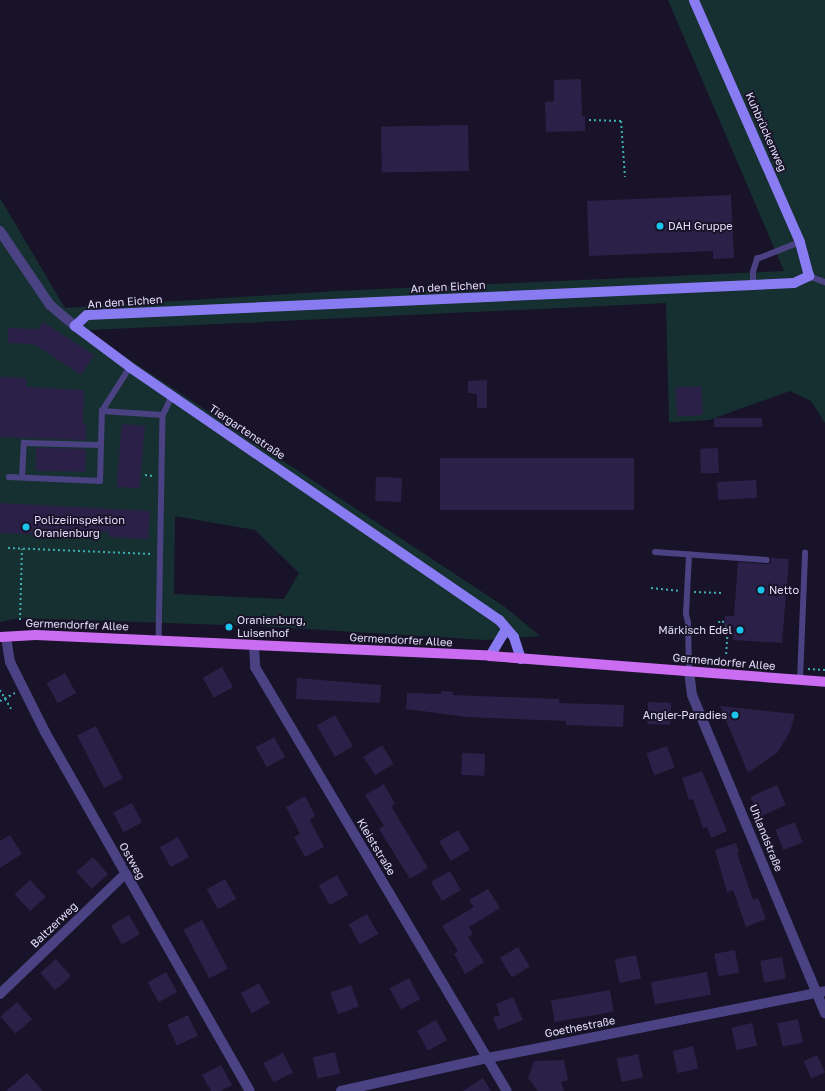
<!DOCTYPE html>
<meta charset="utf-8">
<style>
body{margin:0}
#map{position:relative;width:825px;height:1091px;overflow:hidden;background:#181328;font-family:"Golos Text",sans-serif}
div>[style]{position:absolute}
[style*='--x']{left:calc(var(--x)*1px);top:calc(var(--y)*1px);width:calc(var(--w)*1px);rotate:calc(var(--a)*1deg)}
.green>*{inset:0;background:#163031}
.building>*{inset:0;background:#2b2047;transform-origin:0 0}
.path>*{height:2px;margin-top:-1px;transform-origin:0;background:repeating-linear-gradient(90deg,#3caeb1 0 2px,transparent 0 5px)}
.lane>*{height:5.5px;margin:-2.75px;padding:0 2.75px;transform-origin:2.75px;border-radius:2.75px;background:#4a4282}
.street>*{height:10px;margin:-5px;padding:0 5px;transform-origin:5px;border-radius:5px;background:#4a4282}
.secondary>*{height:10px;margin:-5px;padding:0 5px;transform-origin:5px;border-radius:5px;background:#897cf3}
.primary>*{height:10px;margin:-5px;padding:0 5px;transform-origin:5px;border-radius:5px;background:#cb6df2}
.dots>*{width:11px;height:11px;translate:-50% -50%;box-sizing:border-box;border:2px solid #181328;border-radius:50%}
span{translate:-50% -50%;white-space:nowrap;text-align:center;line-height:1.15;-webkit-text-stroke:3.5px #181328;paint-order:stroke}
.street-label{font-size:11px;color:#e3ddfc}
.poi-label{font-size:11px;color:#e3ddfc}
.left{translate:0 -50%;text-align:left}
.right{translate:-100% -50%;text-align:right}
</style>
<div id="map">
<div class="green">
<i style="clip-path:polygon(evenodd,668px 0,825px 0,825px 423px,811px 401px,790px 391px,709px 420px,669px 422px,666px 303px,89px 330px,98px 339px,505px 607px,540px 636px,486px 640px,257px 626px,19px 618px,0 622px,0 198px,65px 308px,336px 291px,784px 271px,668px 0,175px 516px,255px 530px,299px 573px,284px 599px,174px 594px,175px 516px)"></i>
</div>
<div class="building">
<i style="clip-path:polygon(581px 79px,582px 116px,585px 116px,585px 131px,546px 132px,545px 102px,554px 101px,554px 80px)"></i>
<i style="left:468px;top:125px;width:46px;height:87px;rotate:89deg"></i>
<i style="clip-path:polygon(731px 195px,734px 258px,713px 259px,713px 251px,589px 256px,587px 201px)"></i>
<i style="clip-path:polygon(43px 322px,94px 355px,81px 375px,34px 344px,8px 343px,8px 328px,39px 329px)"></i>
<i style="clip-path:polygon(0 377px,26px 378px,26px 387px,84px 390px,83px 424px,86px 425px,86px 440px,0 437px)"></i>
<i style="clip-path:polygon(487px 380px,487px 408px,477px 408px,477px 394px,468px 393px,468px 381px)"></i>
<i style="left:701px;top:386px;width:29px;height:26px;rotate:86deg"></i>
<i style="left:762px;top:418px;width:9px;height:48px;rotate:90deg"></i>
<i style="left:122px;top:424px;width:23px;height:63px;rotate:5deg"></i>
<i style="left:36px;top:448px;width:50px;height:23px;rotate:1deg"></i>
<i style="left:718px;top:448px;width:25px;height:18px;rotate:88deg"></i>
<i style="left:440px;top:458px;width:194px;height:52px"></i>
<i style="left:376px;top:477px;width:26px;height:24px;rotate:2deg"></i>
<i style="left:756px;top:480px;width:18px;height:39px;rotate:87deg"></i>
<i style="clip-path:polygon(0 503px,150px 511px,148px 539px,109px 537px,109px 532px,61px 531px,61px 536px,0 533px)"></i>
<i style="clip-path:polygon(771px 558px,789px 559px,782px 643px,733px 640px,734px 626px,724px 625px,725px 616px,734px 616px,738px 562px,767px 564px,771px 563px)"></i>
<i style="left:222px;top:667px;width:23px;height:22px;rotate:61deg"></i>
<i style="left:65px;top:673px;width:23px;height:21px;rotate:61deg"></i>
<i style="clip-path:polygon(297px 678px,381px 685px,380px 703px,296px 699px)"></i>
<i style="clip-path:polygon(441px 691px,453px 692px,453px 695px,559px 699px,559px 703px,624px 705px,623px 727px,566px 725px,566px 721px,467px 717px,406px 709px,407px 693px,441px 694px)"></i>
<i style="left:648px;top:702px;width:23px;height:22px;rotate:2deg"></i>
<i style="clip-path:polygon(720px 706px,795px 714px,790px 732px,777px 753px,748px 773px)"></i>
<i style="left:335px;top:715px;width:36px;height:21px;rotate:60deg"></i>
<i style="left:96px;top:726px;width:59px;height:21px;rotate:63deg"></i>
<i style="left:274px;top:737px;width:23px;height:21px;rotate:61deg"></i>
<i style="left:382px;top:745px;width:22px;height:22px;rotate:58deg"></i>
<i style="left:667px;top:746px;width:23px;height:22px;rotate:70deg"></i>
<i style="left:462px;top:753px;width:23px;height:22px;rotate:2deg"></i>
<i style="clip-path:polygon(702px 771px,727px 831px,711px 838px,707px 827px,703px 828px,693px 799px,689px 800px,682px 778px)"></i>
<i style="clip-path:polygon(384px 784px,395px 804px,391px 806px,428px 868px,410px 879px,379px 829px,384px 826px,365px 795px)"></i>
<i style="left:777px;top:785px;width:22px;height:29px;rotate:66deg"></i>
<i style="clip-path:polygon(305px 796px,315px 816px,310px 820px,324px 847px,305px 857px,294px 837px,300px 834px,286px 807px)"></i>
<i style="left:132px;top:803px;width:22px;height:21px;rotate:63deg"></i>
<i style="left:795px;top:822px;width:22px;height:21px;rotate:69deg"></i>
<i style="left:458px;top:830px;width:23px;height:22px;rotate:59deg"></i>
<i style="clip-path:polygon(10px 835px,22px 854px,0 868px,0 841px)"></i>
<i style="left:178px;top:837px;width:23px;height:21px;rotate:61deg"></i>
<i style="clip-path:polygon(736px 843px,739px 852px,737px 853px,753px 900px,758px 898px,766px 919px,746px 927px,733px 890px,727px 892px,715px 850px)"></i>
<i style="left:93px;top:857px;width:23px;height:22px;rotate:49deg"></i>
<i style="left:450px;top:871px;width:22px;height:22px;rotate:60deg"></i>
<i style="left:337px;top:875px;width:23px;height:21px;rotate:61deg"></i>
<i style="left:225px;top:879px;width:23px;height:21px;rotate:61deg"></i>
<i style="left:30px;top:880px;width:23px;height:21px;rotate:47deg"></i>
<i style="clip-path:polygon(488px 889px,500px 908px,469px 927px,473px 934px,468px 937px,484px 962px,465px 974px,454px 954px,458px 951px,442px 926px,474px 907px,469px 900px)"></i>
<i style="left:367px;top:914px;width:23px;height:21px;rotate:61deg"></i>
<i style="left:129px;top:915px;width:22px;height:21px;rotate:60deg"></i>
<i style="left:202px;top:920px;width:55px;height:21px;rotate:62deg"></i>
<i style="left:518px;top:947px;width:23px;height:21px;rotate:59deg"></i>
<i style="left:735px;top:950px;width:23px;height:21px;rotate:80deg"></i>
<i style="left:636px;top:955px;width:24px;height:22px;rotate:78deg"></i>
<i style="left:782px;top:957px;width:22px;height:22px;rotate:80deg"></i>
<i style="left:56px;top:959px;width:23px;height:21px;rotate:49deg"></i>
<i style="left:166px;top:972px;width:23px;height:21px;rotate:61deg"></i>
<i style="left:707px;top:972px;width:23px;height:57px;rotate:80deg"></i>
<i style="left:409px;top:978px;width:24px;height:22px;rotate:62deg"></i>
<i style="left:259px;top:983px;width:23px;height:21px;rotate:61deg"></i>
<i style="left:351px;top:985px;width:23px;height:22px;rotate:70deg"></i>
<i style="left:610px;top:990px;width:22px;height:60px;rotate:80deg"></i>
<i style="clip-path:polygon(513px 997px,523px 1020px,498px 1030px,493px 1017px,500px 1015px,496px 1004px)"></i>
<i style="left:17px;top:1002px;width:23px;height:22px;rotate:49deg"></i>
<i style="left:188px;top:1015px;width:23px;height:23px;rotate:65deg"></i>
<i style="left:798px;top:1019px;width:24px;height:21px;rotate:78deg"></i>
<i style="left:436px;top:1020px;width:23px;height:22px;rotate:61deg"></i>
<i style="left:752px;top:1023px;width:23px;height:21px;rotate:77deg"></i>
<i style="left:693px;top:1046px;width:23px;height:21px;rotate:77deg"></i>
<i style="left:335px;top:1052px;width:22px;height:23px;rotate:77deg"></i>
<i style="left:283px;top:1053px;width:22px;height:22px;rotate:63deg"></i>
<i style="left:638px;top:1054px;width:24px;height:22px;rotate:78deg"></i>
<i style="left:817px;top:1055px;width:19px;height:15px;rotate:65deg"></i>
<i style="clip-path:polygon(564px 1060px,568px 1080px,561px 1082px,564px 1091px,538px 1091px,528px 1078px,534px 1061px)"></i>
<i style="clip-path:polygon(221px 1065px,232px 1085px,221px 1091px,211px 1091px,202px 1075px)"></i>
<i style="clip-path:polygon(27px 1073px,43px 1091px,6px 1091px)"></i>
<i style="clip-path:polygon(483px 1078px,491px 1091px,463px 1091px)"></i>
</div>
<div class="path">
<i style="--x:589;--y:120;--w:32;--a:2"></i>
<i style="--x:621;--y:121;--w:56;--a:85.9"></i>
<i style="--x:145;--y:475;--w:8;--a:7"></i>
<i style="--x:8;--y:548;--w:144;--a:2.4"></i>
<i style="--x:651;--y:588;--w:27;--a:6"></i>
<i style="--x:694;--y:592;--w:27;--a:2"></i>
<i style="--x:20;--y:620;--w:71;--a:-88.4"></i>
<i style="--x:724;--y:622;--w:5;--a:-169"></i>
<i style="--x:719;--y:621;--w:5;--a:79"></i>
<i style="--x:720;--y:626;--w:8;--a:7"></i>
<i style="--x:728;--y:627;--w:30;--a:94"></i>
<i style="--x:808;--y:669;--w:17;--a:3"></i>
<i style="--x:0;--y:690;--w:22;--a:60"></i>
<i style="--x:0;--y:701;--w:17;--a:-28"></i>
</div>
<div class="lane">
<i style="--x:809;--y:276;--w:17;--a:21"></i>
<i style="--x:753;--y:285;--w:13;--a:-90"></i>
<i style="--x:753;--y:272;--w:14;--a:-73"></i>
<i style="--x:757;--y:259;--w:46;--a:-21.6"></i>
<i style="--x:102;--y:411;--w:52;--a:-57.5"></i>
<i style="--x:163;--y:415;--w:21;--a:-65"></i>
<i style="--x:9;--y:477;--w:91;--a:2.5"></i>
<i style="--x:100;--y:481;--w:70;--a:-88.4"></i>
<i style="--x:102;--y:411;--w:61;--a:3.8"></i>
<i style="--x:163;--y:415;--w:225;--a:91"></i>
<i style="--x:22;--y:477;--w:34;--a:-87"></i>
<i style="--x:24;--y:443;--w:77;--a:1.5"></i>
<i style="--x:655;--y:552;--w:112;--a:4.1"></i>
<i style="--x:689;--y:671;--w:48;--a:-91.2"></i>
<i style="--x:688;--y:623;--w:9;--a:-103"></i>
<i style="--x:686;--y:614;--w:59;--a:-87.1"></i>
<i style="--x:800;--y:680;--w:127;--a:-87.7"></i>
</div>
<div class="street">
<i style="--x:0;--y:231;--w:89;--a:56"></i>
<i style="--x:50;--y:305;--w:33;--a:40"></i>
<i style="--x:6;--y:637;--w:25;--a:81"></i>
<i style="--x:10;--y:662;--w:78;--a:63.4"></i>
<i style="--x:45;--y:732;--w:413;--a:60.3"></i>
<i style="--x:254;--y:645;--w:22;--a:87"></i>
<i style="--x:255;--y:667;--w:493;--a:59.3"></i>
<i style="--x:689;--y:671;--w:24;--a:83"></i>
<i style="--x:692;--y:695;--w:345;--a:67.3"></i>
<i style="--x:0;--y:994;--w:173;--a:-43.8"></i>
<i style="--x:341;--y:1091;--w:151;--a:-12.7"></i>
<i style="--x:488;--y:1058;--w:344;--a:-11.2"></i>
</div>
<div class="secondary">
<i style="--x:490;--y:656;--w:31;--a:-59"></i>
<i style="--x:521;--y:659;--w:23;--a:-108"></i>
<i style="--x:514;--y:637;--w:23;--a:-131"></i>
<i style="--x:499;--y:620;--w:447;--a:-145.6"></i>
<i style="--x:130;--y:367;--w:69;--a:-143.3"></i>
<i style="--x:75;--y:326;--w:16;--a:-43"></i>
<i style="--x:87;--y:315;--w:667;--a:-2.58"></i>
<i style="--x:753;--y:285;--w:41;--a:-2.8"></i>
<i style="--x:794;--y:283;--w:17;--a:-25"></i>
<i style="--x:809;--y:276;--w:35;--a:-105"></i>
<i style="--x:800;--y:242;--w:264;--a:-113.7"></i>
</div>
<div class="primary">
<i style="--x:0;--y:637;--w:36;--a:-3"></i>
<i style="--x:36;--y:635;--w:454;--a:2.6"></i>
<i style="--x:490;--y:656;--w:336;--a:4.4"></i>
</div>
<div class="dots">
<i style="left:660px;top:226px;background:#1ac5eb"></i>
<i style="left:26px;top:527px;background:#1ac5eb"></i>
<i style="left:761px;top:590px;background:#1ac5eb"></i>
<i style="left:229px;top:627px;background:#1ac5eb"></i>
<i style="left:740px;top:630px;background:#1ac5eb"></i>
<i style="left:735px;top:715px;background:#1ac5eb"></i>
</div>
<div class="street-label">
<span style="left:766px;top:132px;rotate:66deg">Kuhbrückenweg</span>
<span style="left:448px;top:287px;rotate:-3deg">An den Eichen</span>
<span style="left:125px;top:302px;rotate:-4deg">An den Eichen</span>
<span style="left:247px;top:432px;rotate:34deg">Tiergartenstraße</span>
<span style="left:77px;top:625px;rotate:2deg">Germendorfer Allee</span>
<span style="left:401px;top:640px;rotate:3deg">Germendorfer Allee</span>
<span style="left:724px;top:662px;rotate:5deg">Germendorfer Allee</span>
<span style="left:766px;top:838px;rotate:68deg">Uhlandstraße</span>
<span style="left:376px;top:847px;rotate:59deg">Kleiststraße</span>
<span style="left:132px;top:861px;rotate:60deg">Ostweg</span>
<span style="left:54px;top:925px;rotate:-44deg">Baltzerweg</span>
<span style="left:580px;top:1027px;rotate:-11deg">Goethestraße</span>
</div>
<div class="poi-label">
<span class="left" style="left:668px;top:226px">DAH Gruppe</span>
<span class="left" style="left:34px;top:527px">Polizeiinspektion<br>Oranienburg</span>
<span class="left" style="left:769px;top:590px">Netto</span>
<span class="left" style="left:237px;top:627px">Oranienburg,<br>Luisenhof</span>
<span class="right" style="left:732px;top:630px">Märkisch Edel</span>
<span class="right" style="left:727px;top:715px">Angler-Paradies</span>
</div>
</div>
